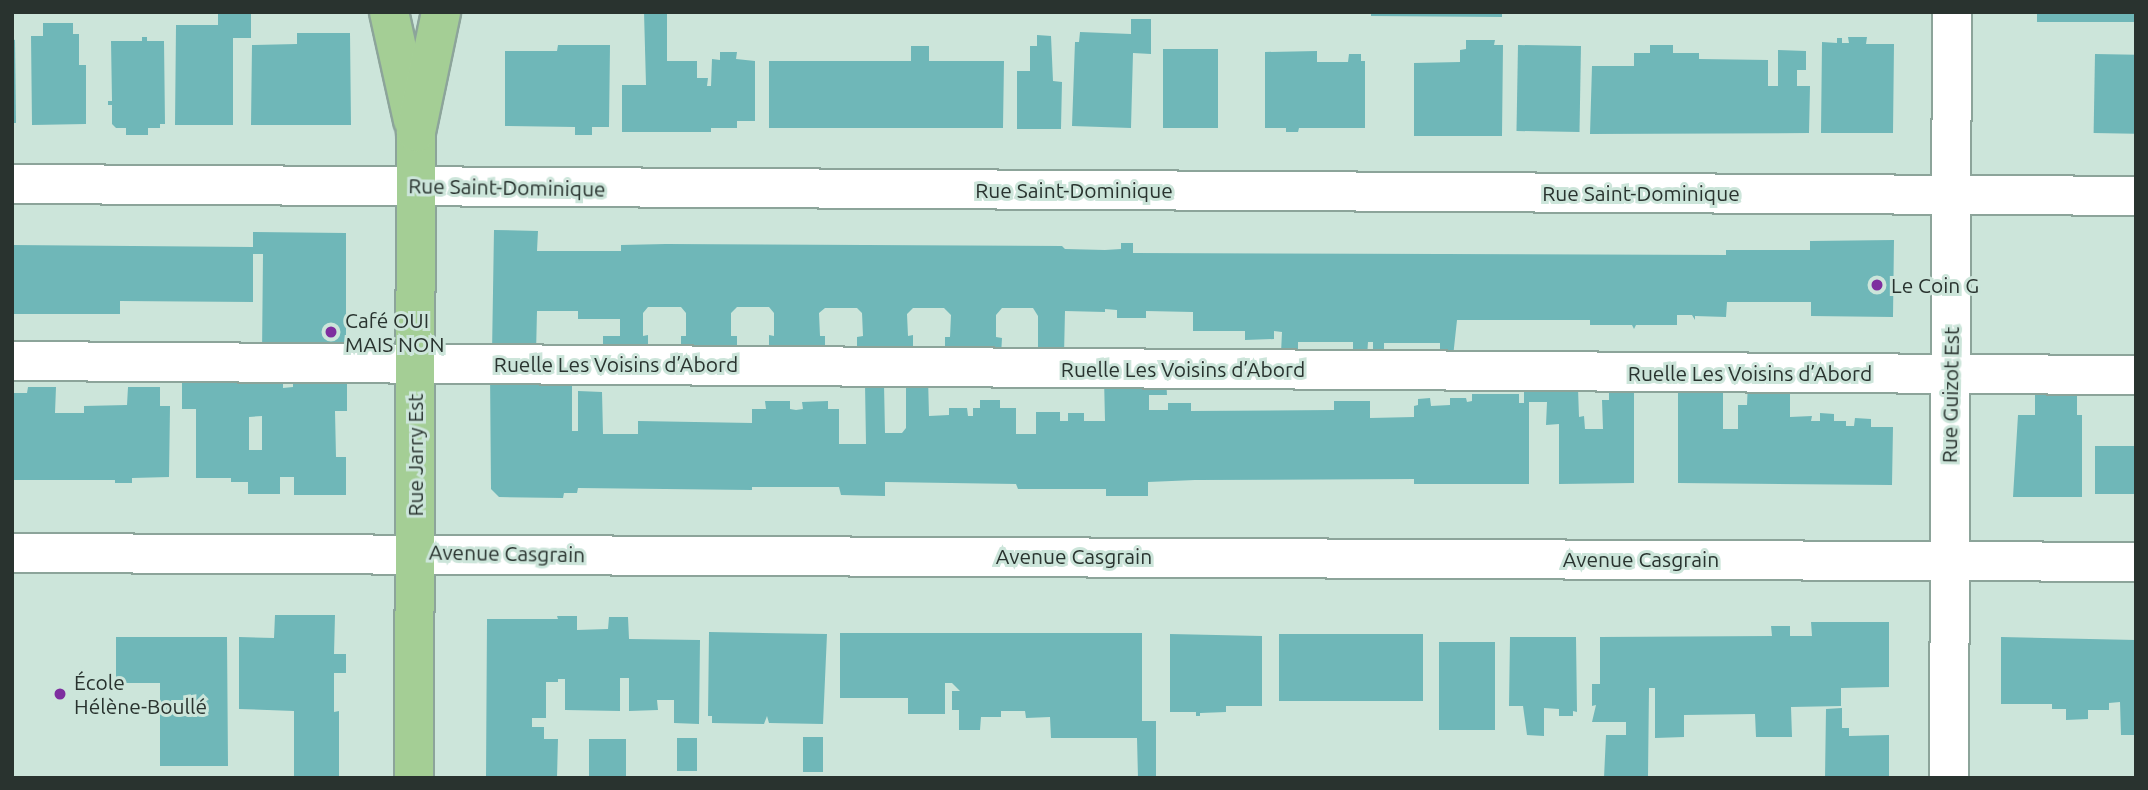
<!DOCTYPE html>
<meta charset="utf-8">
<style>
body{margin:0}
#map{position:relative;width:2148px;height:790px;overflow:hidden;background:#cce5da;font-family:Ubuntu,sans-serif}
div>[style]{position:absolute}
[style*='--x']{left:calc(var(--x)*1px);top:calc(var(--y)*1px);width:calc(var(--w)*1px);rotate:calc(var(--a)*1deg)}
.building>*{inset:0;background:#6fb7b8;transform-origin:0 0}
.roads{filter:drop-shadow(2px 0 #8ca49a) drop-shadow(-2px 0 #8ca49a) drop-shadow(0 2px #8ca49a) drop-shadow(0 -2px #8ca49a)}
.minor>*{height:38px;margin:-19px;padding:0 19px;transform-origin:19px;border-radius:19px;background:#fff}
.major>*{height:38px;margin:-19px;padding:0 19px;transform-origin:19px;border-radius:19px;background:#a4ce95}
.dots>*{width:19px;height:19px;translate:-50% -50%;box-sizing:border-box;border:4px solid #cce5da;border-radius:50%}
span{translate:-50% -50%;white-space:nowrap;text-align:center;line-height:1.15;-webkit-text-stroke:6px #cce5da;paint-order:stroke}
.street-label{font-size:21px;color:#29332f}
.poi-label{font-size:21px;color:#29332f}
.left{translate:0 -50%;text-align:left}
.frame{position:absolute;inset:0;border:14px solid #29332f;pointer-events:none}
</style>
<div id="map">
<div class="building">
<i style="clip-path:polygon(218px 12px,251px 12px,251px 38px,233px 38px,233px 125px,175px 125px,176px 25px,218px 25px)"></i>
<i style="clip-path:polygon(644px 12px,667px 12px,667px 61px,697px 61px,697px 78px,708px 78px,707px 86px,711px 86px,712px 59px,720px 60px,720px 52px,737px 52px,736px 59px,755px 61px,755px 121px,737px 121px,737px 128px,711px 128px,711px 132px,622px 132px,622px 85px,646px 85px)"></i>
<i style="clip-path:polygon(1371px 12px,1502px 12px,1502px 17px,1371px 16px)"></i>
<i style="left:2037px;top:12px;width:99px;height:10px"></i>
<i style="clip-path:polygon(1131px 19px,1151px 19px,1151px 54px,1133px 53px,1131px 128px,1072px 126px,1075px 42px,1079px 42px,1080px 32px,1131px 34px)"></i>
<i style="clip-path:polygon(43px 23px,73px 23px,73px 34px,79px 34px,79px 65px,86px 65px,86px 124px,32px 125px,31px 36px,43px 36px)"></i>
<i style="clip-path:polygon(297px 33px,350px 33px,351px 125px,251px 125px,252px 45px,297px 44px)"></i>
<i style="clip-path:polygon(1037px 35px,1051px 36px,1053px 81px,1062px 82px,1061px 129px,1017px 129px,1017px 71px,1030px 71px,1030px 46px,1037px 46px)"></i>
<i style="clip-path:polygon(142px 37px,147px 37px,147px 41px,164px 41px,165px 124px,160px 124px,160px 128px,148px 128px,148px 135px,126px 135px,126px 128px,116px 128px,112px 124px,112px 105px,108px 105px,108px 101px,112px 101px,111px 41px,142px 41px)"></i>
<i style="clip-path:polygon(1848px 37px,1867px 37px,1866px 44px,1894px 44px,1893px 133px,1821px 133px,1822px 42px,1837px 43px,1837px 38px,1842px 38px,1842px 43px,1849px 43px)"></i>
<i style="clip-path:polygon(12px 39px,15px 40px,16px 123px,12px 123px)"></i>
<i style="clip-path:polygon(1466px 40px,1495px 40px,1494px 45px,1503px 45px,1502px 136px,1414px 136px,1414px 63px,1460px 62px,1460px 50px,1466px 49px)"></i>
<i style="clip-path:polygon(558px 45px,610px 45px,609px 127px,592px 127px,592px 135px,575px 135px,575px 127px,505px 126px,505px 51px,557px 51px)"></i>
<i style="left:1518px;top:45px;width:63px;height:86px;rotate:1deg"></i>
<i style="clip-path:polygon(1650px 45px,1673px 45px,1673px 53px,1699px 53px,1699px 59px,1768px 60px,1768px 86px,1778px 86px,1778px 50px,1806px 51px,1806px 70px,1797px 70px,1797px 86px,1810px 86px,1809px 133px,1590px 134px,1592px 66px,1634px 66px,1634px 53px,1650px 53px)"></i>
<i style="clip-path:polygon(911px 46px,929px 46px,929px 61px,1004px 61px,1003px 128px,769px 128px,769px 61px,911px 61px)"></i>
<i style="left:1163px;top:49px;width:55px;height:79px"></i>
<i style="clip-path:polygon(1317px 51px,1317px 62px,1348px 62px,1349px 54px,1361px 54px,1361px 61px,1365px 61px,1365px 128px,1299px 128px,1298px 132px,1286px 132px,1286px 128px,1265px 128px,1265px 52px)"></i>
<i style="left:2095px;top:54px;width:41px;height:79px;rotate:1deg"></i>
<i style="clip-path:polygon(494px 230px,538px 231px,537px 251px,621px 251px,621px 245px,666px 244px,1062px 246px,1065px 249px,1105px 250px,1121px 249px,1121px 243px,1133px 243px,1133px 253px,1726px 255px,1726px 250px,1810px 250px,1810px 241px,1894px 240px,1893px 317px,1811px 316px,1811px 302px,1727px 302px,1726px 317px,1695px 316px,1695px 320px,1692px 315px,1677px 315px,1677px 325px,1636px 325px,1634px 329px,1632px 325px,1590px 325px,1590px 320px,1457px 320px,1453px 357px,1440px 358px,1440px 343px,1384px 343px,1384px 350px,1373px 350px,1373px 342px,1368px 342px,1367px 357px,1353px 357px,1353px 342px,1298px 342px,1298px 354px,1281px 353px,1282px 332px,1274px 331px,1274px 339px,1245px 340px,1245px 331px,1193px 331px,1193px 312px,1146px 311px,1146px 318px,1117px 318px,1117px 310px,1105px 309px,1105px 312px,1065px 311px,1064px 355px,1038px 355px,1038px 316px,1033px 308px,1002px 308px,996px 315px,996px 337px,1002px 338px,1001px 355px,945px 354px,945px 337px,950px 337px,951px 315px,944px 308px,913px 308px,907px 314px,908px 336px,913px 335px,913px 353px,857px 353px,857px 337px,863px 336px,862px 313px,857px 308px,825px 308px,819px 313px,820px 336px,825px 336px,825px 352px,769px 352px,769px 335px,774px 336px,774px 313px,769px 307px,737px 307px,731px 313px,731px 336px,737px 336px,737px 353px,681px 353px,681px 336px,686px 336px,686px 313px,681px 307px,648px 307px,643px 313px,643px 336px,648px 335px,648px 353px,603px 353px,603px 336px,620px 336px,620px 319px,578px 319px,578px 311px,537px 311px,536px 354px,492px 353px)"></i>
<i style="clip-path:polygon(253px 232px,346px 233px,346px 353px,262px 354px,263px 254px,253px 254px,253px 302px,120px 301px,120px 314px,12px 314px,12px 245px,253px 247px)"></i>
<i style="clip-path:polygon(evenodd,182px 370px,283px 370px,283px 388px,293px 387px,293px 371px,347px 371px,347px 411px,335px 411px,336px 457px,346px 457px,346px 495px,294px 495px,294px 477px,280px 477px,280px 494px,248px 494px,248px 482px,231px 482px,231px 478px,196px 478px,196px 409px,182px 409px,182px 370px,262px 416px,262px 450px,249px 450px,249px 417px,262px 416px)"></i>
<i style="clip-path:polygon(490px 372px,572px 372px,572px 431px,578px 431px,578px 391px,602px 392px,603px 434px,638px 434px,638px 421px,752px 423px,752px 409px,766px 409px,765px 401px,790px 401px,790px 409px,796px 410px,803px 409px,802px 402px,828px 401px,828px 409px,839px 409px,839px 444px,866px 444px,865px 384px,884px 384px,885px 433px,902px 433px,906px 428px,906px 378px,928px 377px,929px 416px,949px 415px,949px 408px,967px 408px,968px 416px,973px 416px,973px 408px,980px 408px,980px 400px,1000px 400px,1000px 408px,1016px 408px,1016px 434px,1036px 434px,1036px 412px,1060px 412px,1060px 421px,1068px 421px,1068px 413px,1084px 413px,1084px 421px,1105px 421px,1104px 378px,1166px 377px,1167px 395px,1149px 395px,1149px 410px,1168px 410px,1168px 403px,1191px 403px,1191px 411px,1334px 410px,1334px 401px,1370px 401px,1370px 418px,1414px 417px,1414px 406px,1418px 405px,1418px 399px,1430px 398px,1431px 406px,1450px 405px,1450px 398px,1466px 398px,1467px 402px,1472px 401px,1472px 394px,1519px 394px,1519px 403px,1524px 403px,1524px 378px,1578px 388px,1579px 417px,1584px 416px,1585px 429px,1603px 429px,1602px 400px,1609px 400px,1609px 378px,1634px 378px,1634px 483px,1559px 484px,1559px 424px,1546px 425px,1547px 402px,1529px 402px,1529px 484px,1414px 484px,1414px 479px,1195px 480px,1148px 482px,1148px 496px,1106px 496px,1106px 489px,1018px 489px,1016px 484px,885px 482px,885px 496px,841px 495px,839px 487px,752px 487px,752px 490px,578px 488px,577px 493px,564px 493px,563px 498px,499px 497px,491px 489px)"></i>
<i style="clip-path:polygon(1748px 381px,1790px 381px,1790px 417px,1812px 416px,1811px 421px,1820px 421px,1820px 413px,1834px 414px,1834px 421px,1846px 421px,1846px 426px,1854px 426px,1855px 418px,1871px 419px,1871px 427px,1893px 427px,1892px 485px,1678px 483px,1678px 382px,1723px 382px,1723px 429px,1738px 429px,1738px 405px,1747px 405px)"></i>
<i style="clip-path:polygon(2035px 386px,2077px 392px,2077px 415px,2082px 415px,2082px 497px,2013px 497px,2018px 415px,2035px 415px)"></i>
<i style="clip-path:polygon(28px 387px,56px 387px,55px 413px,84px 413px,84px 406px,127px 405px,128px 387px,160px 387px,160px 406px,170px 406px,169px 477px,132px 478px,132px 483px,115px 483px,115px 480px,12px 480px,12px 393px,27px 393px)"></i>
<i style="left:2095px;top:446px;width:41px;height:48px"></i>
<i style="clip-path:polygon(275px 615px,335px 615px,334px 654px,346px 654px,346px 673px,334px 673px,334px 712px,339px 711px,339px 778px,294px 778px,294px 711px,239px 709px,239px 637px,274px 638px)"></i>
<i style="clip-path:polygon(557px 616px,577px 616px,577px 630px,608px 629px,609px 617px,628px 617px,629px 639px,700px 640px,699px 724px,674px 723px,674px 700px,657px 700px,658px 710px,629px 711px,629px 678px,620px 678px,620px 711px,565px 710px,565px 679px,558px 679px,558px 682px,546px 682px,546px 718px,532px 718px,532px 727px,544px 727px,544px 739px,558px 739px,557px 778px,486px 778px,487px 619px,558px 619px)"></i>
<i style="clip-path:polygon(1811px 622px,1889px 622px,1889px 687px,1841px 688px,1841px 706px,1791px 707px,1792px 737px,1756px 737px,1755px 714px,1684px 715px,1684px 737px,1655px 738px,1655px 688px,1649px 688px,1648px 776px,1604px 778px,1606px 735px,1626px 735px,1626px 722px,1592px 722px,1596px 705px,1592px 706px,1592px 684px,1600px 684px,1600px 637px,1772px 636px,1771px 626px,1790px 626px,1790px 636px,1812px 636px)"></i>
<i style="clip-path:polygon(709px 632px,827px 634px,823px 724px,769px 723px,767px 716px,764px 724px,712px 723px,712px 716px,708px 716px)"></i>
<i style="clip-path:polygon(840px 633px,1142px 633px,1142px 721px,1156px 721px,1156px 778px,1138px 778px,1137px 738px,1051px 738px,1050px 717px,1026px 718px,1025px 711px,1001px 711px,1001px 717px,981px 717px,980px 730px,959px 730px,959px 710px,952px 710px,952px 691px,960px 691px,952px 683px,945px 683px,945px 714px,908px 714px,908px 698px,840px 698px)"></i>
<i style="clip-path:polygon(1170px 634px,1262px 636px,1262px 706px,1226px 706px,1226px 712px,1200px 713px,1200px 716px,1196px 716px,1196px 712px,1170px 712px)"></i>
<i style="left:1279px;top:634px;width:144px;height:67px"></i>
<i style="clip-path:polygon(116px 637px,227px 637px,228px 766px,160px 766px,160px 683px,116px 683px)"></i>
<i style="clip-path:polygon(1510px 637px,1576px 637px,1577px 712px,1573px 711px,1573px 716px,1559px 716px,1559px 709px,1544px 708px,1544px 736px,1527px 735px,1523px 706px,1509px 706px)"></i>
<i style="clip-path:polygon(2001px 637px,2136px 640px,2136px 735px,2121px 735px,2120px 702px,2109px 703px,2109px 710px,2088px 710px,2088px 719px,2066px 720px,2066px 709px,2052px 709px,2052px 704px,2001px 704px)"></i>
<i style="left:1439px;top:642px;width:56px;height:88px"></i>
<i style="clip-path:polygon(1842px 708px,1842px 728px,1849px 728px,1849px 736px,1889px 735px,1889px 778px,1825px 778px,1826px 709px)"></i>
<i style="left:803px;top:737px;width:20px;height:35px"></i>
<i style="left:677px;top:738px;width:20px;height:33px"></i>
<i style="left:626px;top:739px;width:37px;height:37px;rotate:90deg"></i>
</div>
<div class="roads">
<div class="minor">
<i style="--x:12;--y:184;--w:2124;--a:0.32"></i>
<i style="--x:12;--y:361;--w:2124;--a:0.38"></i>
<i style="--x:12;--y:553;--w:2124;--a:0.24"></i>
<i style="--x:1949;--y:778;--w:766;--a:-89.78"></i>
</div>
<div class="major">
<i style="--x:389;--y:12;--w:111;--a:77.5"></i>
<i style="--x:414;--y:778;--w:646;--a:-89.82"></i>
<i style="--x:416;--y:132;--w:123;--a:-78.2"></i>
</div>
</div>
<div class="dots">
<i style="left:1877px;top:285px;background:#7e2e9f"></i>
<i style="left:331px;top:332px;background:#7e2e9f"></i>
<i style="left:60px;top:694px;background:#7e2e9f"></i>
</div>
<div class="street-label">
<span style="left:507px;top:187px;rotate:1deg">Rue Saint-Dominique</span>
<span style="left:1074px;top:190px">Rue Saint-Dominique</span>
<span style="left:1641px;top:193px">Rue Saint-Dominique</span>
<span style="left:616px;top:364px">Ruelle Les Voisins d’Abord</span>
<span style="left:1183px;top:369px">Ruelle Les Voisins d’Abord</span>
<span style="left:1750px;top:373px">Ruelle Les Voisins d’Abord</span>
<span style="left:1950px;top:395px;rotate:-89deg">Rue Guizot Est</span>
<span style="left:415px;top:455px;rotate:-90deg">Rue Jarry Est</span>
<span style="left:507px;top:553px;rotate:1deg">Avenue Casgrain</span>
<span style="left:1074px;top:556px">Avenue Casgrain</span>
<span style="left:1641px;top:559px">Avenue Casgrain</span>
</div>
<div class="poi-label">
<span class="left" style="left:1891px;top:285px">Le Coin G</span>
<span class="left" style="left:345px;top:332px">Café OUI<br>MAIS NON</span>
<span class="left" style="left:74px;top:694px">École<br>Hélène-Boullé</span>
</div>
<div class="frame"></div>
</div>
